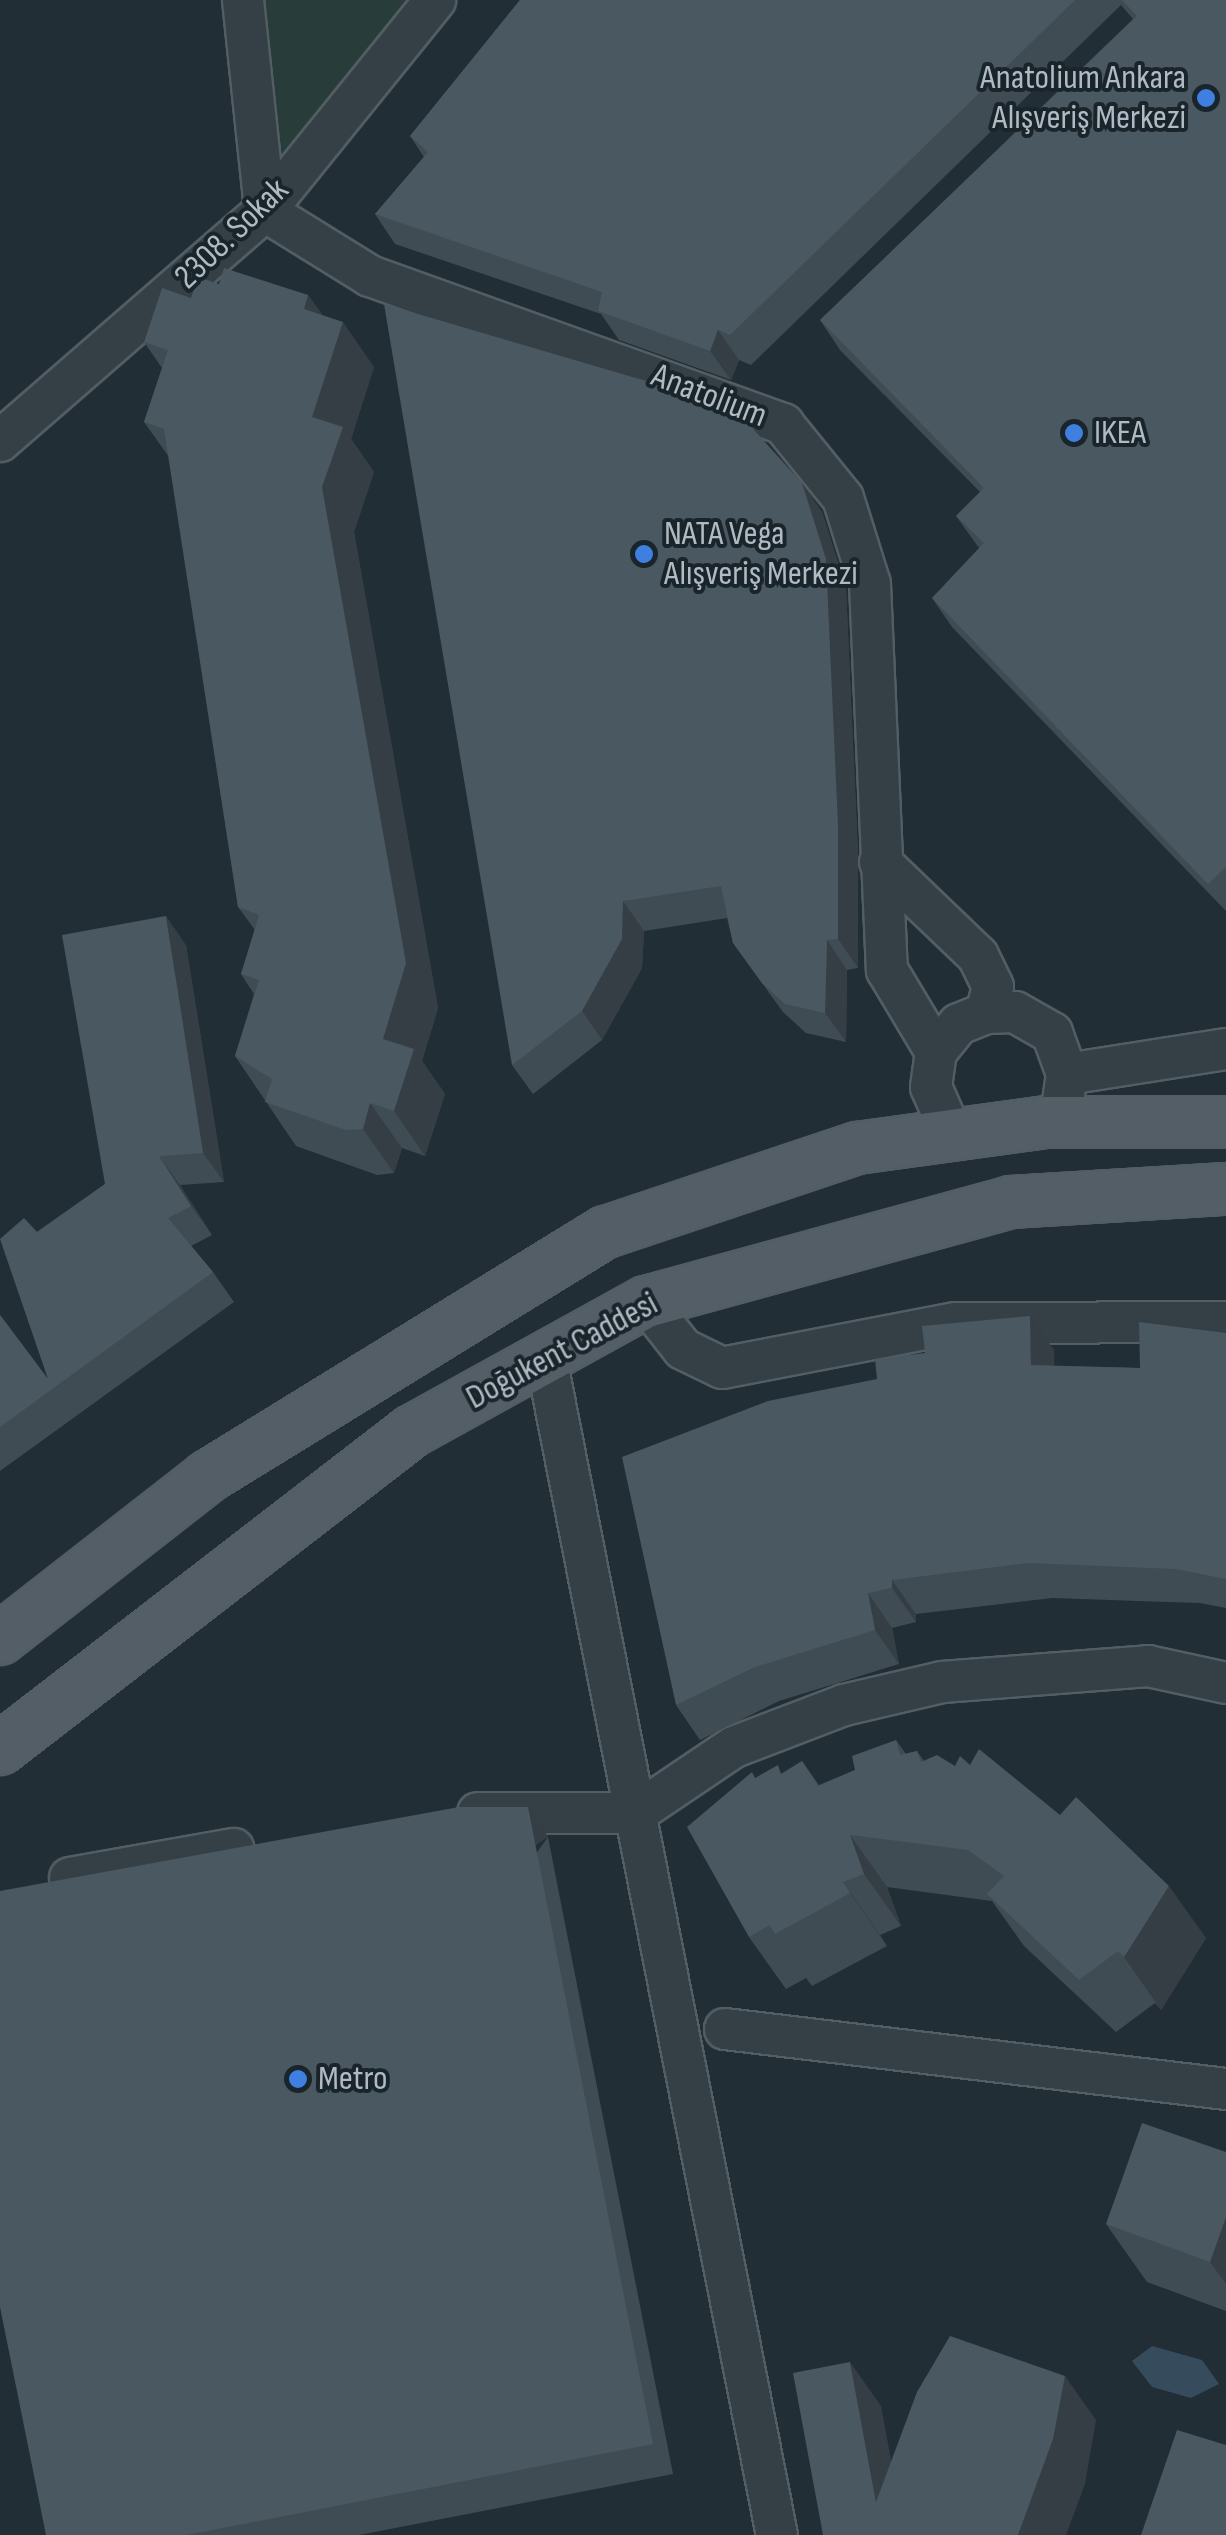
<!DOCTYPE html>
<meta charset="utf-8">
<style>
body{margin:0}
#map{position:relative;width:1226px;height:2535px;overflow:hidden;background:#222e36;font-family:"Sofia Sans Condensed",sans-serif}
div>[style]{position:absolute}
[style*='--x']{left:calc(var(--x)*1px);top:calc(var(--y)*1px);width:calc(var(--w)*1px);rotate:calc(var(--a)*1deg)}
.green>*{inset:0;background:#283c39}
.water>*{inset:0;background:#364c5c}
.roads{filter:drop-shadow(2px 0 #525d64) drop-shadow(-2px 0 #525d64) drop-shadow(0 2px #525d64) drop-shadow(0 -2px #525d64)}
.minor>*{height:40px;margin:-20px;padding:0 20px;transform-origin:20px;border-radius:20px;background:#353f46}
.major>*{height:50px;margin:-25px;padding:0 25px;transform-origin:25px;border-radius:25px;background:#535e66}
.wall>*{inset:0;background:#404c53}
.shaded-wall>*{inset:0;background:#343e44;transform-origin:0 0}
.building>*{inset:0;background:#4a5861}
.dots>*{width:28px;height:28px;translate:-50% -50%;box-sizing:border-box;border:5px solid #1a242b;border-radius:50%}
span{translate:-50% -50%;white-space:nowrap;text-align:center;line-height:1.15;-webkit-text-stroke:8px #1a242b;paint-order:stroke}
.poi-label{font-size:35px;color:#afbac3}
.right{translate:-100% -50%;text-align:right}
.left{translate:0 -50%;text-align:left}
.street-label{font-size:35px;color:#afbac3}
</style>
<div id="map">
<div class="green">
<i style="clip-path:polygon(243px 0,435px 0,265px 211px)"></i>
</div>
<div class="water">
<i style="clip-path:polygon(1152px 2346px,1202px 2360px,1219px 2384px,1191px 2398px,1152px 2387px,1132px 2361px)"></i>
</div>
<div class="roads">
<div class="minor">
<i style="--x:243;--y:0;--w:212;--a:84"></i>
<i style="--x:265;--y:211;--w:123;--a:31.8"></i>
<i style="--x:370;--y:276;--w:439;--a:19.7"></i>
<i style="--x:783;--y:424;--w:95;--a:51"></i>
<i style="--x:843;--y:498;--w:90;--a:72.6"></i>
<i style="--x:870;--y:584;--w:386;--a:87.5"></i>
<i style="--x:887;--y:970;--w:96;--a:59.1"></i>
<i style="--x:0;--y:441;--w:351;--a:-41"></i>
<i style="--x:265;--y:211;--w:271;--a:-51.1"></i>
<i style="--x:880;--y:862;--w:136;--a:43.8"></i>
<i style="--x:978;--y:956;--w:34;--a:64"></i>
<i style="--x:993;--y:987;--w:27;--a:105"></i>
<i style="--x:1067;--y:1074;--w:161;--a:-8.9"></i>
<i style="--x:952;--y:1135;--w:52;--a:-113.6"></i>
<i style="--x:931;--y:1087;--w:35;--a:-82"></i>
<i style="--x:936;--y:1052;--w:36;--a:-51"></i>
<i style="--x:959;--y:1024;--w:29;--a:-22"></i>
<i style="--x:986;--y:1013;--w:29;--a:-2"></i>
<i style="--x:1015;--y:1012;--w:43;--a:29.6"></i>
<i style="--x:1052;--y:1033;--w:44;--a:69.9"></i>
<i style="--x:1067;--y:1074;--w:49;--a:98.3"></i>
<i style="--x:646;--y:1302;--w:60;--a:51.8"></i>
<i style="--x:683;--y:1349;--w:43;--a:26"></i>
<i style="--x:722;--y:1368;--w:238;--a:-10.9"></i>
<i style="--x:956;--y:1323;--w:270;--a:-0.2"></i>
<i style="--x:546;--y:1358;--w:1199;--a:78.9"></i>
<i style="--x:478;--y:1813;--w:158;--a:0"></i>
<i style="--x:636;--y:1813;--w:118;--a:-34"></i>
<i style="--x:734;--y:1747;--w:118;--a:-20.9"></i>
<i style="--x:844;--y:1705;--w:101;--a:-13.2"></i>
<i style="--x:942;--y:1682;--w:207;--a:-4.4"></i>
<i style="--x:1148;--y:1666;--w:80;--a:12.3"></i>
<i style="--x:70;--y:1878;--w:166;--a:-10.1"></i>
<i style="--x:725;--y:2029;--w:505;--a:6.83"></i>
</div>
<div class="major">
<i style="--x:0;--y:1639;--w:263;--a:-38"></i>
<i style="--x:207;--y:1477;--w:468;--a:-31.6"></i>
<i style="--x:606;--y:1232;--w:265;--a:-18.5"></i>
<i style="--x:857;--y:1148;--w:191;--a:-7.8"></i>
<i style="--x:1046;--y:1122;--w:180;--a:0"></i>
<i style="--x:0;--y:1749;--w:520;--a:-37.66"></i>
<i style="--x:412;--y:1431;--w:267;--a:-28.9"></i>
<i style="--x:646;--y:1302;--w:378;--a:-15.3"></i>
<i style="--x:1011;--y:1202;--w:215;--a:-3.5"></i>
</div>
</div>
<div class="wall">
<i style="clip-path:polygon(520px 0,1226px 0,1226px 911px,952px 627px,932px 598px,979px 548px,956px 516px,980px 492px,840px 350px,820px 320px,1133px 19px,1121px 5px,751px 365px,739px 360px,731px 380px,619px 340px,601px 314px,395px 244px,375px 214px,424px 157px,410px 136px)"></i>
<i style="clip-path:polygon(219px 284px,308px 295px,323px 316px,374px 367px,351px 439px,374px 472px,354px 532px,438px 1008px,422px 1061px,445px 1094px,425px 1156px,402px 1148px,394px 1173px,377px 1175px,296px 1146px,235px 1056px,254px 994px,241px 974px,255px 930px,238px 907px,169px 457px,144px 422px,162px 368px,144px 342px,191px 298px)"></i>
<i style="clip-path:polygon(802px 483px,822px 512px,846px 588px,858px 854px,858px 968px,847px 970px,846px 1042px,806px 1033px,783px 1012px,733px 943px,727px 918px,644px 931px,642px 968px,602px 1040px,533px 1094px,512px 1065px)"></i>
<i style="clip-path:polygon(186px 945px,224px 1182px,180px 1185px,212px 1235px,191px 1246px,213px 1272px,234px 1302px,0 1471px,0 1315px,48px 1379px,37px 1232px,105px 1184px)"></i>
<i style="clip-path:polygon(1226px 1333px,1226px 1608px,1200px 1603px,1052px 1598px,916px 1614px,916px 1622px,892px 1628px,899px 1664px,779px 1701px,700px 1740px,676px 1705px,1054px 1350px,1054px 1366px,1140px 1368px)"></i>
<i style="clip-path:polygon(896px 1740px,906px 1754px,917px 1751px,924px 1761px,955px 1766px,970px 1765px,1206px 1938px,1161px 2010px,1155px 2003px,1116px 2032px,1024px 1946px,992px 1901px,887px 1887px,901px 1926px,880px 1935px,887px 1946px,812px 1986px,806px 1978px,786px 1989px,749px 1937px,756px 1778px,783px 1773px,802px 1761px,819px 1785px,855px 1770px)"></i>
<i style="clip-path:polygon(548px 1837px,673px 2474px,359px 2535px,46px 2535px)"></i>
<i style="clip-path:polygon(1226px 2152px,1226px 2311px,1147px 2282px,1106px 2224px)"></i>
</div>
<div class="shaded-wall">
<i style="clip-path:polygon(308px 295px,338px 338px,343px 322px,374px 367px,351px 439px,374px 472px,354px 532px,438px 1008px,422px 1061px,445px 1094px,425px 1156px,394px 1111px,383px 1039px,312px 417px,304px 309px)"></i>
<i style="clip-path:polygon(718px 330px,739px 360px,731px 380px,710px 351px)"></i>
<i style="clip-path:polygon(802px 483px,822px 512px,846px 588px,858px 854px,858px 968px,838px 939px)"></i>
<i style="clip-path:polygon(623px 901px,644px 931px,642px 968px,602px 1040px,582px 1011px)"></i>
<i style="clip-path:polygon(166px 916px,186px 945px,224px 1182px,203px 1153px)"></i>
<i style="clip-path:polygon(827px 940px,847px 970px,846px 1042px,825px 1013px)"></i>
<i style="clip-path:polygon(370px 1103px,402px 1148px,394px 1173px,363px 1129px)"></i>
<i style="clip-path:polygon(159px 1156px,180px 1185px,212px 1235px,191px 1206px)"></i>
<i style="clip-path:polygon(1030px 1316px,1054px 1350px,1055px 1399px,1031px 1365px)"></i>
<i style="clip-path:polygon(892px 1580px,916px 1614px,916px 1622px,892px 1588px)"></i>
<i style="clip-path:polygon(868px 1593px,892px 1628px,899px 1664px,875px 1630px)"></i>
<i style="left:528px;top:1807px;width:36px;height:649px;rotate:56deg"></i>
<i style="clip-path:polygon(850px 1835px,887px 1887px,901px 1926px,864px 1874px)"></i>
<i style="clip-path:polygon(843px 1882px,880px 1935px,887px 1946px,850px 1893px)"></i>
<i style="clip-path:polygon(1169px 1886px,1206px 1938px,1161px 2010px,1124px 1957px)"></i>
<i style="clip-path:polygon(1226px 2217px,1226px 2284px,1210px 2262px)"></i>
<i style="clip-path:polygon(850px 2362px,881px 2406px,905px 2535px,876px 2502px)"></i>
<i style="clip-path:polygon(1065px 2376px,1096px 2420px,1085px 2484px,1066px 2535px,1018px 2535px)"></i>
</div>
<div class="building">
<i style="clip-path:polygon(520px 0,1075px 0,730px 335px,718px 330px,710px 351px,598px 311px,602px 292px,375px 214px,428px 152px,410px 136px)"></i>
<i style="clip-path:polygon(1122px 0,1226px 0,1226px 867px,1208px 884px,932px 598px,984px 543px,956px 516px,984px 488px,820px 320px,1137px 16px)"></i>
<i style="clip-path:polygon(224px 268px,308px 295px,304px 309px,343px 322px,312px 417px,343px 427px,322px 487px,406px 963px,383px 1039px,414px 1049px,394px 1111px,370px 1103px,363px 1129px,346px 1130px,265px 1102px,272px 1079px,235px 1056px,259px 980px,241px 974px,259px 915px,238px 907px,164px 429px,144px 422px,168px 350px,144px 342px,162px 288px,191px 298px,198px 277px,219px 284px)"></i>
<i style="clip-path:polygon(384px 304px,694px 395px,746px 421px,802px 483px,826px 559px,838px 825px,838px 939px,827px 940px,825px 1013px,785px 1004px,762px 983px,733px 943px,721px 886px,623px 901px,622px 939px,582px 1011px,512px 1065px)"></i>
<i style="clip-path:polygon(166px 916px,203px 1153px,159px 1156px,191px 1206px,168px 1218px,213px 1272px,0 1427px,0 1315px,48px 1379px,0 1239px,24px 1218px,37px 1232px,105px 1184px,62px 935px)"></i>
<i style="clip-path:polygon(1030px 1316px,1031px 1365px,1140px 1368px,1139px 1322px,1226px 1333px,1226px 1579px,1176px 1569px,1028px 1563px,892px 1580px,892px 1588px,868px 1593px,875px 1630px,755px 1667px,676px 1705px,622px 1457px,768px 1401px,877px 1379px,875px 1359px,925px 1353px,922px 1326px)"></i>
<i style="clip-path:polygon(896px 1740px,900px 1755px,917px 1751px,921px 1762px,937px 1755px,955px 1766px,960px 1756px,970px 1765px,979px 1749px,1060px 1815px,1076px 1797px,1169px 1886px,1124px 1957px,1118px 1951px,1079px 1980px,987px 1894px,1004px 1876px,968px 1850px,850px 1835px,864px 1874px,843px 1882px,850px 1893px,775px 1934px,770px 1925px,749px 1937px,687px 1827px,752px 1772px,755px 1778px,778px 1765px,781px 1774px,802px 1761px,818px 1786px,855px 1770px,852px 1756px)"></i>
<i style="clip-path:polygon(459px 1807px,528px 1807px,653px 2444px,187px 2535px,46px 2535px,0 2307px,0 1891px)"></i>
<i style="clip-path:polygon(1142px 2123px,1226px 2152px,1226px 2217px,1210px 2262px,1106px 2224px)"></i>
<i style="clip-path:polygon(950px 2336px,1065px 2376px,1053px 2439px,1018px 2535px,823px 2535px,793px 2373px,850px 2362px,876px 2502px,917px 2392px)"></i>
<i style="clip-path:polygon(1177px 2430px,1226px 2445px,1226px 2535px,1141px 2535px)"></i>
</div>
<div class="dots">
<i style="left:1206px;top:98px;background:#3f7fe0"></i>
<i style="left:1074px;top:433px;background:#3f7fe0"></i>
<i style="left:644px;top:554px;background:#3f7fe0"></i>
<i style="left:298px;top:2079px;background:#3f7fe0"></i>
</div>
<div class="poi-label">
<span class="right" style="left:1186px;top:98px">Anatolium Ankara<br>Alışveriş Merkezi</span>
<span class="left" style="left:1094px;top:433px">IKEA</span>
<span class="left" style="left:664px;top:554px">NATA Vega<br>Alışveriş Merkezi</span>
<span class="left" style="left:318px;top:2079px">Metro</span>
</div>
<div class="street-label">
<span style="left:232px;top:234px;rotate:-44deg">2308. Sokak</span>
<span style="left:709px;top:396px;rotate:21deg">Anatolium</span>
<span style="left:562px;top:1351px;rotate:-28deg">Doğukent Caddesi</span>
</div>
</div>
